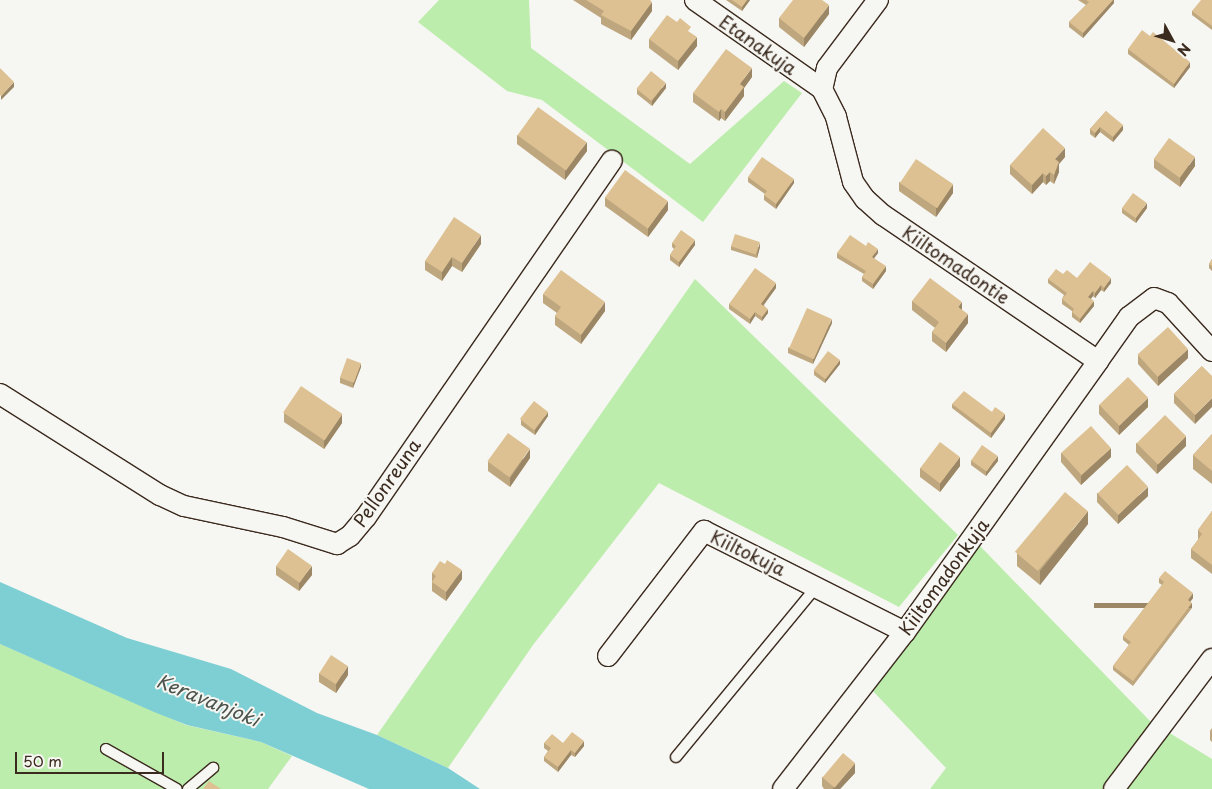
<!DOCTYPE html>
<style>
body{margin:0}
#map{position:relative;width:1212px;height:789px;overflow:hidden;background:#f6f6f2;font-family:"Playpen Sans",sans-serif}
div>[style]{position:absolute}
[style*='--x']{left:calc(var(--x)*1px);top:calc(var(--y)*1px);width:calc(var(--w)*1px);rotate:calc(var(--a)*1deg)}
.green>*{inset:0;background:#bdedac}
.water>*{inset:0;background:#7ecfd4}
.roads{filter:drop-shadow(1px 0 #3b2a1e) drop-shadow(-1px 0 #3b2a1e) drop-shadow(0 1px #3b2a1e) drop-shadow(0 -1px #3b2a1e)}
.service>*{height:10px;margin:-5px;padding:0 5px;transform-origin:5px;border-radius:5px;background:#f6f6f2}
.minor>*{height:20px;margin:-10px;padding:0 10px;transform-origin:10px;border-radius:10px;background:#f6f6f2}
.wall>*{inset:0;background:#bea67e}
.shaded-wall>*{inset:0;background:#9b8766;transform-origin:0 0}
.building>*{inset:0;background:#ddc192;transform-origin:0 0}
span{translate:-50% -50%;white-space:nowrap;text-align:center;line-height:1.15;-webkit-text-stroke:4px #f6f6f2;paint-order:stroke}
.street-label{font-size:18px;color:#3b2a1e}
.water-label{font-size:19px;color:#4c534c;font-style:italic}
.north{position:absolute;left:1147px;top:15px;width:50px;height:50px;-webkit-text-stroke:4px #f6f6f2;paint-order:stroke;rotate:129deg;font-size:14px;font-weight:700;line-height:20px;text-align:center;color:#3b2a1e}
.north::after{content:'';display:block;margin:auto;width:18px;height:22px;background:#3b2a1e;clip-path:polygon(50% 0,100% 100%,50% 72%,0 100%)}
.scale{position:absolute;left:15px;top:752px;width:149px;height:22px;box-sizing:border-box;border:2px solid #3b2a1e;border-top:0;padding-left:6px;font-size:15px;line-height:18px;white-space:nowrap;color:#3b2a1e;-webkit-text-stroke:4px #f6f6f2;paint-order:stroke}
</style>
<div id="map">
<div class="green">
<i style="clip-path:polygon(439px 0,529px 0,531px 48px,690px 164px,784px 81px,802px 93px,703px 222px,542px 100px,507px 91px,418px 22px)"></i>
<i style="clip-path:polygon(695px 279px,958px 535px,899px 607px,659px 483px,533px 645px,448px 768px,377px 735px)"></i>
<i style="clip-path:polygon(979px 545px,1150px 721px,1212px 759px,1212px 789px,930px 789px,946px 768px,871px 689px)"></i>
<i style="clip-path:polygon(0 644px,186px 725px,261px 742px,292px 756px,268px 789px,0 789px)"></i>
</div>
<div class="water">
<i style="clip-path:polygon(0 582px,127px 638px,231px 669px,317px 713px,377px 735px,448px 768px,480px 789px,369px 789px,261px 742px,187px 725px,154px 712px,0 644px)"></i>
</div>
<div class="roads">
<div class="service">
<i style="--x:106;--y:749;--w:81;--a:29.4"></i>
<i style="--x:676;--y:757;--w:220;--a:-50.5"></i>
<i style="--x:188;--y:789;--w:33;--a:-40"></i>
</div>
<div class="minor">
<i style="--x:695;--y:0;--w:155;--a:35"></i>
<i style="--x:878;--y:0;--w:85;--a:126.9"></i>
<i style="--x:827;--y:68;--w:22;--a:103"></i>
<i style="--x:822;--y:89;--w:31;--a:63"></i>
<i style="--x:836;--y:117;--w:67;--a:75.3"></i>
<i style="--x:853;--y:182;--w:21;--a:55"></i>
<i style="--x:865;--y:199;--w:24;--a:42"></i>
<i style="--x:883;--y:215;--w:260;--a:34.2"></i>
<i style="--x:1098;--y:361;--w:54;--a:-54.8"></i>
<i style="--x:1129;--y:317;--w:31;--a:-37"></i>
<i style="--x:1154;--y:298;--w:15;--a:20"></i>
<i style="--x:1168;--y:303;--w:65;--a:47.5"></i>
<i style="--x:0;--y:394;--w:189;--a:32.3"></i>
<i style="--x:160;--y:495;--w:26;--a:25"></i>
<i style="--x:184;--y:506;--w:101;--a:12"></i>
<i style="--x:283;--y:527;--w:57;--a:17.5"></i>
<i style="--x:337;--y:544;--w:15;--a:-32"></i>
<i style="--x:350;--y:536;--w:25;--a:-50"></i>
<i style="--x:366;--y:517;--w:433;--a:-55.4"></i>
<i style="--x:608;--y:656;--w:158;--a:-52.5"></i>
<i style="--x:704;--y:531;--w:225;--a:26.7"></i>
<i style="--x:783;--y:789;--w:199;--a:-52.2"></i>
<i style="--x:905;--y:632;--w:333;--a:-54.5"></i>
<i style="--x:1114;--y:789;--w:163;--a:-53"></i>
</div>
</div>
<div class="wall">
<i style="clip-path:polygon(573px 0,650px 0,652px 11px,631px 40px,601px 24px,601px 18px)"></i>
<i style="clip-path:polygon(726px 0,750px 0,742px 11px)"></i>
<i style="clip-path:polygon(1078px 0,1114px 0,1114px 3px,1083px 38px,1069px 27px,1069px 22px,1086px 5px)"></i>
<i style="clip-path:polygon(1212px 0,1212px 30px,1192px 15px,1192px 11px)"></i>
<i style="clip-path:polygon(829px 14px,804px 47px,779px 27px,779px 18px)"></i>
<i style="clip-path:polygon(691px 33px,697px 46px,678px 70px,649px 48px,649px 39px)"></i>
<i style="clip-path:polygon(1128px 49px,1190px 67px,1174px 88px,1128px 54px)"></i>
<i style="clip-path:polygon(752px 77px,744px 88px,744px 96px,725px 121px,721px 118px,719px 121px,693px 102px,693px 93px)"></i>
<i style="clip-path:polygon(666px 88px,652px 106px,637px 94px,637px 89px)"></i>
<i style="clip-path:polygon(1106px 111px,1123px 130px,1113px 142px,1100px 132px,1095px 138px,1090px 134px,1090px 129px)"></i>
<i style="clip-path:polygon(517px 135px,587px 151px,565px 180px,517px 144px)"></i>
<i style="clip-path:polygon(1065px 157px,1059px 164px,1059px 172px,1054px 184px,1050px 181px,1046px 185px,1043px 182px,1032px 194px,1010px 174px,1010px 165px)"></i>
<i style="clip-path:polygon(1154px 159px,1195px 166px,1180px 187px,1154px 168px)"></i>
<i style="clip-path:polygon(748px 177px,794px 183px,776px 209px,764px 200px,764px 195px,765px 194px,748px 182px)"></i>
<i style="clip-path:polygon(899px 182px,953px 193px,936px 217px,899px 191px)"></i>
<i style="clip-path:polygon(605px 197px,668px 210px,648px 237px,605px 206px)"></i>
<i style="clip-path:polygon(1122px 208px,1147px 208px,1136px 223px,1122px 213px)"></i>
<i style="clip-path:polygon(672px 243px,695px 245px,679px 267px,670px 260px,670px 255px,674px 249px,672px 247px)"></i>
<i style="clip-path:polygon(481px 244px,462px 272px,452px 266px,442px 281px,425px 270px,425px 261px)"></i>
<i style="clip-path:polygon(731px 246px,760px 247px,757px 258px,731px 250px)"></i>
<i style="clip-path:polygon(837px 253px,878px 253px,874px 258px,886px 271px,873px 289px,862px 281px,862px 277px,864px 274px,837px 258px)"></i>
<i style="clip-path:polygon(1212px 259px,1212px 271px,1209px 268px,1209px 264px)"></i>
<i style="clip-path:polygon(1063px 274px,1077px 278px,1111px 283px,1104px 292px,1101px 290px,1095px 298px,1093px 296px,1091px 299px,1094px 306px,1080px 323px,1072px 317px,1072px 311px,1062px 304px,1062px 299px,1064px 295px,1048px 283px,1048px 279px)"></i>
<i style="clip-path:polygon(776px 288px,764px 305px,768px 313px,762px 321px,755px 316px,750px 324px,729px 309px,729px 304px)"></i>
<i style="clip-path:polygon(543px 294px,605px 311px,581px 344px,555px 325px,555px 316px,557px 313px,543px 303px)"></i>
<i style="clip-path:polygon(912px 301px,962px 310px,968px 323px,946px 352px,932px 341px,932px 332px,935px 328px,912px 310px)"></i>
<i style="clip-path:polygon(832px 323px,813px 364px,788px 353px,788px 348px)"></i>
<i style="clip-path:polygon(1138px 355px,1188px 358px,1158px 386px,1138px 364px)"></i>
<i style="clip-path:polygon(840px 364px,825px 383px,814px 375px,814px 370px)"></i>
<i style="clip-path:polygon(1202px 366px,1195px 424px,1174px 403px,1174px 394px)"></i>
<i style="clip-path:polygon(361px 367px,353px 388px,340px 383px,340px 378px)"></i>
<i style="clip-path:polygon(952px 404px,992px 412px,1005px 419px,991px 438px,952px 408px)"></i>
<i style="clip-path:polygon(1099px 405px,1148px 407px,1119px 435px,1099px 414px)"></i>
<i style="clip-path:polygon(284px 413px,342px 423px,324px 449px,284px 422px)"></i>
<i style="clip-path:polygon(548px 416px,535px 435px,521px 425px,521px 420px)"></i>
<i style="clip-path:polygon(1212px 434px,1212px 484px,1193px 469px,1193px 455px)"></i>
<i style="clip-path:polygon(1136px 443px,1186px 446px,1157px 474px,1136px 452px)"></i>
<i style="clip-path:polygon(1061px 453px,1111px 457px,1081px 485px,1061px 462px)"></i>
<i style="clip-path:polygon(530px 458px,510px 487px,488px 471px,488px 462px)"></i>
<i style="clip-path:polygon(971px 460px,998px 461px,986px 476px,971px 465px)"></i>
<i style="clip-path:polygon(960px 466px,940px 492px,920px 477px,920px 468px)"></i>
<i style="clip-path:polygon(1097px 493px,1148px 496px,1118px 524px,1097px 502px)"></i>
<i style="clip-path:polygon(1212px 511px,1212px 574px,1191px 558px,1191px 549px,1198px 540px,1198px 530px)"></i>
<i style="clip-path:polygon(1088px 524px,1040px 585px,1017px 566px,1017px 553px)"></i>
<i style="clip-path:polygon(445px 564px,462px 579px,446px 601px,432px 591px,432px 573px)"></i>
<i style="clip-path:polygon(276px 566px,312px 575px,299px 591px,276px 575px)"></i>
<i style="clip-path:polygon(1159px 578px,1193px 598px,1190px 602px,1192px 608px,1133px 686px,1113px 670px,1113px 666px,1129px 645px,1123px 640px,1123px 636px,1162px 585px,1159px 583px)"></i>
<i style="clip-path:polygon(319px 673px,348px 675px,336px 693px,319px 682px)"></i>
<i style="clip-path:polygon(1212px 721px,1212px 742px,1210px 740px,1210px 731px,1212px 728px)"></i>
<i style="clip-path:polygon(544px 743px,563px 743px,584px 746px,575px 757px,571px 755px,558px 772px,544px 761px,544px 757px,548px 751px,544px 748px)"></i>
<i style="clip-path:polygon(855px 773px,840px 789px,824px 789px,822px 786px,822px 777px)"></i>
</div>
<div class="shaded-wall">
<i style="clip-path:polygon(747px 0,750px 0,742px 11px,742px 7px)"></i>
<i style="clip-path:polygon(1113px 0,1114px 0,1114px 3px,1083px 38px,1083px 33px)"></i>
<i style="clip-path:polygon(652px 2px,652px 11px,631px 40px,631px 31px)"></i>
<i style="clip-path:polygon(829px 5px,829px 14px,804px 47px,804px 38px)"></i>
<i style="clip-path:polygon(697px 37px,697px 46px,678px 70px,678px 61px)"></i>
<i style="clip-path:polygon(1190px 62px,1190px 67px,1174px 88px,1174px 84px)"></i>
<i style="clip-path:polygon(752px 68px,752px 77px,744px 88px,744px 96px,725px 121px,725px 112px,740px 84px)"></i>
<i style="clip-path:polygon(14px 82px,14px 87px,1px 100px,1px 96px)"></i>
<i style="clip-path:polygon(666px 83px,666px 88px,652px 106px,652px 101px)"></i>
<i style="clip-path:polygon(721px 109px,721px 118px,719px 121px,719px 112px)"></i>
<i style="clip-path:polygon(1123px 125px,1123px 130px,1113px 142px,1113px 137px)"></i>
<i style="clip-path:polygon(1100px 127px,1100px 132px,1095px 138px,1095px 133px)"></i>
<i style="clip-path:polygon(587px 142px,587px 151px,565px 180px,565px 171px)"></i>
<i style="clip-path:polygon(1065px 148px,1065px 157px,1059px 164px,1059px 172px,1054px 184px,1055px 159px)"></i>
<i style="clip-path:polygon(1195px 157px,1195px 166px,1180px 187px,1180px 178px)"></i>
<i style="clip-path:polygon(1050px 172px,1050px 181px,1046px 185px,1046px 176px)"></i>
<i style="clip-path:polygon(1043px 173px,1043px 182px,1032px 194px,1032px 185px)"></i>
<i style="clip-path:polygon(794px 179px,794px 183px,776px 209px,776px 204px)"></i>
<i style="clip-path:polygon(953px 184px,953px 193px,936px 217px,936px 208px)"></i>
<i style="clip-path:polygon(668px 201px,668px 210px,648px 237px,648px 228px)"></i>
<i style="clip-path:polygon(1147px 203px,1147px 208px,1136px 223px,1136px 218px)"></i>
<i style="clip-path:polygon(481px 235px,481px 244px,462px 272px,462px 263px)"></i>
<i style="clip-path:polygon(695px 240px,695px 245px,679px 267px,679px 262px)"></i>
<i style="clip-path:polygon(760px 242px,760px 247px,757px 258px,757px 254px)"></i>
<i style="clip-path:polygon(878px 249px,878px 253px,872px 261px,872px 257px)"></i>
<i style="clip-path:polygon(452px 257px,452px 266px,442px 281px,442px 272px)"></i>
<i style="clip-path:polygon(886px 266px,886px 271px,873px 289px,873px 284px)"></i>
<i style="clip-path:polygon(1111px 278px,1111px 283px,1104px 292px,1104px 288px)"></i>
<i style="clip-path:polygon(776px 283px,776px 288px,761px 308px,761px 304px)"></i>
<i style="clip-path:polygon(1101px 285px,1101px 290px,1095px 298px,1095px 293px)"></i>
<i style="clip-path:polygon(1093px 291px,1093px 296px,1088px 302px,1088px 297px)"></i>
<i style="clip-path:polygon(1094px 301px,1094px 306px,1080px 323px,1080px 319px)"></i>
<i style="clip-path:polygon(605px 302px,605px 311px,581px 344px,581px 335px)"></i>
<i style="clip-path:polygon(962px 302px,962px 311px,958px 307px)"></i>
<i style="clip-path:polygon(768px 309px,768px 313px,762px 321px,762px 317px)"></i>
<i style="clip-path:polygon(755px 312px,755px 316px,750px 324px,750px 319px)"></i>
<i style="clip-path:polygon(968px 314px,968px 323px,946px 352px,946px 343px)"></i>
<i style="clip-path:polygon(832px 319px,832px 323px,813px 364px,813px 359px)"></i>
<i style="clip-path:polygon(1188px 349px,1188px 358px,1158px 386px,1158px 377px)"></i>
<i style="clip-path:polygon(840px 360px,840px 364px,825px 383px,825px 379px)"></i>
<i style="clip-path:polygon(361px 363px,361px 367px,353px 388px,353px 383px)"></i>
<i style="clip-path:polygon(1148px 398px,1148px 407px,1119px 435px,1119px 426px)"></i>
<i style="clip-path:polygon(1212px 398px,1212px 407px,1195px 424px,1195px 415px)"></i>
<i style="clip-path:polygon(548px 412px,548px 416px,535px 435px,535px 430px)"></i>
<i style="clip-path:polygon(342px 414px,342px 423px,324px 449px,324px 439px)"></i>
<i style="clip-path:polygon(1005px 414px,1005px 419px,991px 438px,991px 433px)"></i>
<i style="clip-path:polygon(1186px 436px,1186px 446px,1157px 474px,1157px 465px)"></i>
<i style="clip-path:polygon(1111px 448px,1111px 457px,1081px 485px,1081px 476px)"></i>
<i style="clip-path:polygon(530px 449px,530px 458px,510px 487px,510px 478px)"></i>
<i style="clip-path:polygon(998px 456px,998px 461px,986px 476px,986px 471px)"></i>
<i style="clip-path:polygon(960px 457px,960px 466px,940px 492px,940px 483px)"></i>
<i style="clip-path:polygon(1148px 487px,1148px 496px,1118px 524px,1118px 515px)"></i>
<i style="clip-path:polygon(1088px 511px,1088px 524px,1040px 585px,1040px 571px)"></i>
<i style="clip-path:polygon(312px 566px,312px 575px,299px 591px,299px 582px)"></i>
<i style="clip-path:polygon(462px 570px,462px 579px,446px 601px,446px 592px)"></i>
<i style="clip-path:polygon(1193px 593px,1193px 598px,1188px 605px,1188px 600px)"></i>
<i style="left:1192px;top:603px;width:5px;height:98px;rotate:90deg"></i>
<i style="clip-path:polygon(348px 666px,348px 675px,336px 693px,336px 684px)"></i>
<i style="clip-path:polygon(584px 741px,584px 746px,575px 757px,575px 753px)"></i>
<i style="clip-path:polygon(571px 750px,571px 755px,558px 772px,558px 767px)"></i>
<i style="clip-path:polygon(855px 763px,855px 773px,840px 789px,833px 789px,833px 788px)"></i>
</div>
<div class="building">
<i style="clip-path:polygon(586px 0,650px 0,652px 2px,631px 31px,601px 15px,604px 11px)"></i>
<i style="clip-path:polygon(732px 0,747px 0,742px 7px)"></i>
<i style="clip-path:polygon(793px 0,822px 0,829px 5px,804px 38px,779px 18px)"></i>
<i style="clip-path:polygon(1086px 0,1113px 0,1083px 33px,1069px 22px,1089px 2px)"></i>
<i style="clip-path:polygon(1201px 0,1212px 0,1212px 26px,1192px 11px)"></i>
<i style="clip-path:polygon(667px 15px,677px 22px,680px 18px,691px 27px,688px 31px,697px 37px,678px 61px,649px 39px)"></i>
<i style="clip-path:polygon(1142px 30px,1150px 36px,1153px 32px,1190px 62px,1174px 84px,1128px 49px)"></i>
<i style="clip-path:polygon(726px 49px,752px 68px,740px 84px,744px 87px,725px 112px,721px 109px,719px 112px,693px 93px)"></i>
<i style="clip-path:polygon(0 68px,14px 82px,1px 96px,0 95px)"></i>
<i style="left:651px;top:71px;width:19px;height:23px;rotate:39deg"></i>
<i style="left:538px;top:107px;width:60px;height:35px;rotate:36deg"></i>
<i style="clip-path:polygon(1106px 111px,1123px 125px,1113px 137px,1100px 127px,1095px 133px,1090px 129px)"></i>
<i style="clip-path:polygon(1043px 128px,1065px 148px,1055px 159px,1059px 162px,1054px 175px,1050px 172px,1046px 176px,1043px 173px,1032px 185px,1010px 165px)"></i>
<i style="left:1169px;top:138px;width:32px;height:26px;rotate:36deg"></i>
<i style="clip-path:polygon(762px 157px,794px 179px,776px 204px,764px 195px,767px 191px,748px 177px)"></i>
<i style="left:916px;top:159px;width:45px;height:29px;rotate:34deg"></i>
<i style="left:625px;top:170px;width:53px;height:34px;rotate:36deg"></i>
<i style="left:1133px;top:193px;width:17px;height:19px;rotate:36deg"></i>
<i style="clip-path:polygon(454px 217px,481px 235px,462px 263px,452px 257px,442px 272px,425px 261px)"></i>
<i style="clip-path:polygon(681px 230px,695px 240px,679px 262px,670px 255px,676px 246px,672px 243px)"></i>
<i style="left:735px;top:234px;width:26px;height:13px;rotate:18deg"></i>
<i style="clip-path:polygon(850px 235px,866px 246px,868px 242px,878px 249px,872px 257px,886px 266px,873px 284px,862px 277px,866px 271px,837px 253px)"></i>
<i style="clip-path:polygon(1212px 259px,1212px 266px,1209px 264px)"></i>
<i style="clip-path:polygon(1090px 262px,1111px 278px,1104px 288px,1101px 285px,1095px 293px,1093px 291px,1088px 297px,1094px 301px,1080px 319px,1072px 312px,1074px 309px,1062px 299px,1067px 293px,1048px 279px,1056px 269px,1063px 274px,1067px 270px,1077px 278px)"></i>
<i style="clip-path:polygon(755px 268px,776px 283px,761px 304px,768px 309px,762px 317px,755px 312px,750px 319px,729px 304px)"></i>
<i style="clip-path:polygon(561px 270px,605px 302px,581px 335px,555px 316px,561px 307px,543px 294px)"></i>
<i style="clip-path:polygon(930px 278px,962px 302px,958px 307px,968px 314px,946px 343px,932px 332px,939px 322px,912px 301px)"></i>
<i style="left:807px;top:308px;width:27px;height:44px;rotate:24deg"></i>
<i style="left:1168px;top:327px;width:30px;height:41px;rotate:48deg"></i>
<i style="left:828px;top:351px;width:15px;height:24px;rotate:37deg"></i>
<i style="left:347px;top:358px;width:15px;height:21px;rotate:20deg"></i>
<i style="clip-path:polygon(1202px 366px,1212px 376px,1212px 398px,1195px 415px,1174px 394px)"></i>
<i style="left:1128px;top:377px;width:29px;height:40px;rotate:46deg"></i>
<i style="left:301px;top:386px;width:50px;height:32px;rotate:34deg"></i>
<i style="clip-path:polygon(964px 391px,992px 412px,995px 407px,1005px 414px,991px 433px,952px 404px)"></i>
<i style="left:534px;top:401px;width:18px;height:23px;rotate:38deg"></i>
<i style="left:1165px;top:415px;width:30px;height:40px;rotate:45deg"></i>
<i style="left:1091px;top:426px;width:30px;height:40px;rotate:48deg"></i>
<i style="left:508px;top:433px;width:27px;height:35px;rotate:36deg"></i>
<i style="clip-path:polygon(1212px 434px,1212px 471px,1193px 455px)"></i>
<i style="left:940px;top:442px;width:25px;height:33px;rotate:37deg"></i>
<i style="left:982px;top:445px;width:19px;height:19px;rotate:35deg"></i>
<i style="left:1127px;top:465px;width:30px;height:41px;rotate:46deg"></i>
<i style="left:1065px;top:492px;width:30px;height:78px;rotate:40deg"></i>
<i style="clip-path:polygon(1212px 511px,1212px 565px,1191px 549px,1202px 534px,1198px 530px)"></i>
<i style="left:288px;top:549px;width:29px;height:21px;rotate:35deg"></i>
<i style="clip-path:polygon(447px 560px,462px 570px,446px 592px,432px 582px,436px 576px,432px 573px,440px 561px,445px 564px)"></i>
<i style="clip-path:polygon(1165px 571px,1193px 593px,1188px 600px,1192px 603px,1133px 681px,1113px 666px,1131px 642px,1123px 636px,1164px 582px,1159px 578px)"></i>
<i style="left:331px;top:655px;width:20px;height:22px;rotate:33deg"></i>
<i style="clip-path:polygon(572px 732px,584px 741px,575px 753px,571px 750px,558px 767px,544px 757px,551px 748px,544px 743px,552px 734px,563px 743px)"></i>
<i style="left:843px;top:753px;width:16px;height:32px;rotate:40deg"></i>
<i style="clip-path:polygon(209px 781px,221px 789px,203px 789px)"></i>
</div>
<div class="street-label">
<span style="left:758px;top:45px;rotate:35deg">Etanakuja</span>
<span style="left:956px;top:265px;rotate:34deg">Kiiltomadontie</span>
<span style="left:387px;top:483px;rotate:-55deg">Pellonreuna</span>
<span style="left:748px;top:553px;rotate:26deg">Kiiltokuja</span>
<span style="left:944px;top:577px;rotate:-54deg">Kiiltomadonkuja</span>
</div>
<div class="water-label">
<span style="left:208px;top:700px;rotate:22deg">Keravanjoki</span>
</div>
<div class="north">N</div>
<div class="scale">50 m</div>
</div>
